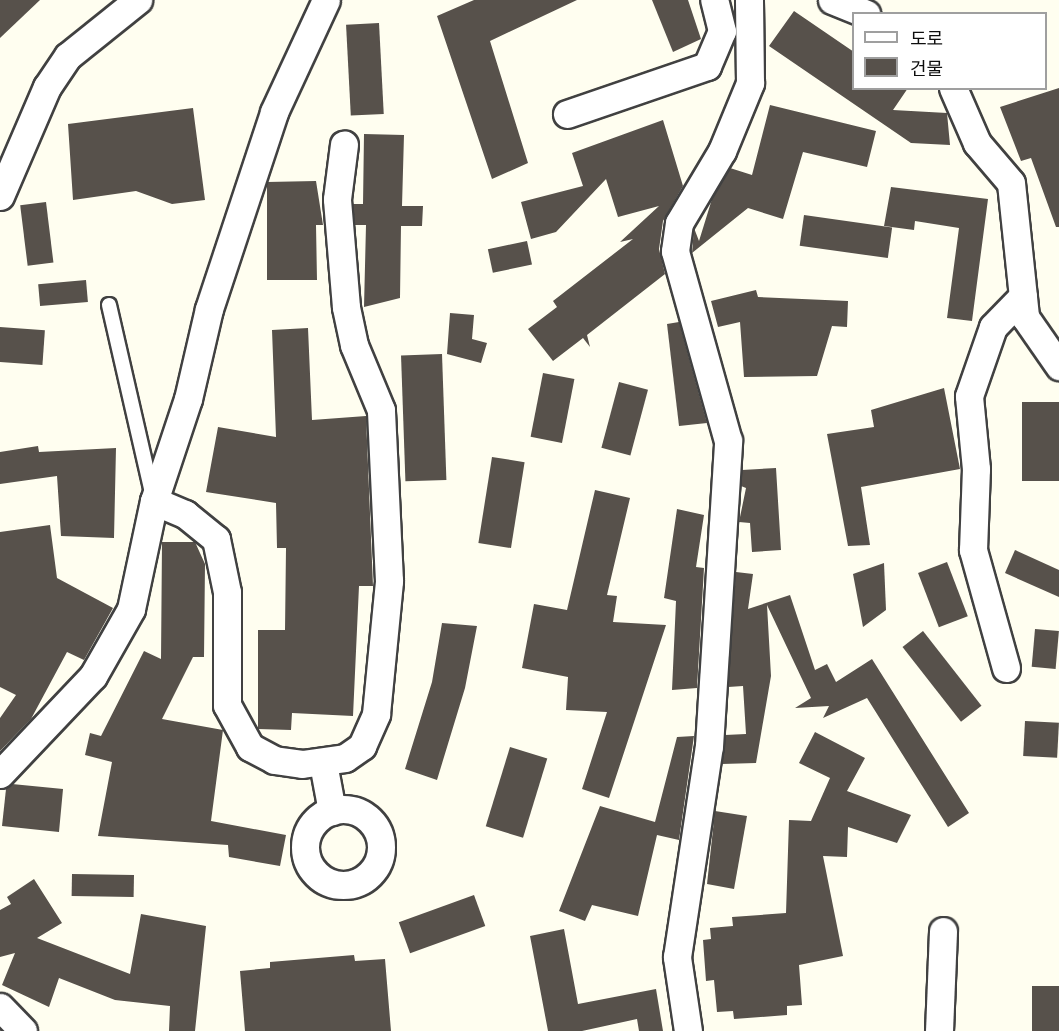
<!DOCTYPE html>
<meta charset="utf-8">
<style>
body{margin:0}
#map{position:relative;width:1059px;height:1031px;overflow:hidden;background:#fffef0;font-family:"Times New Roman","Noto Sans KR",serif}
div>[style]{position:absolute}
[style*='--x']{left:calc(var(--x)*1px);top:calc(var(--y)*1px);width:calc(var(--w)*1px);rotate:calc(var(--a)*1deg)}
.building>*{inset:0;background:#57514b;transform-origin:0 0}
.roads{filter:drop-shadow(2px 0 #414141) drop-shadow(-2px 0 #414141) drop-shadow(0 2px #414141) drop-shadow(0 -2px #414141)}
.service>*{height:14px;margin:-7px;padding:0 7px;transform-origin:7px;border-radius:7px;background:#fff}
.minor>*{height:27px;margin:-13.5px;padding:0 13.5px;transform-origin:13.5px;border-radius:13.5px;background:#fff}
.minor>.ring{margin:-13.5px;padding:0;box-sizing:content-box;background:none;border:27px solid #fff;border-radius:50%}
span{translate:-50% -50%;white-space:nowrap;text-align:center;line-height:1.15;-webkit-text-stroke:6px #fff;paint-order:stroke}
.legend{position:absolute;left:852px;top:12px;width:195px;height:78px;box-sizing:border-box;background:#fff;border:2px solid #9f9f9f;margin:0;padding:8px 10px;list-style:none;font-size:18px;color:#0e0e0e}
.legend li{display:flex;align-items:center;gap:12px;height:30px}
.legend b{width:30px;border:2px solid #9f9f9f}
</style>
<div id="map">
<div class="building">
<i style="clip-path:polygon(0 0,40px 0,0 38px)"></i>
<i style="clip-path:polygon(474px 0,577px 0,490px 41px,528px 163px,492px 179px,437px 16px)"></i>
<i style="clip-path:polygon(652px 0,688px 0,701px 39px,673px 52px)"></i>
<i style="clip-path:polygon(794px 11px,854px 52px,854px 88px,908px 88px,893px 110px,947px 113px,950px 145px,911px 143px,769px 46px)"></i>
<i style="left:379px;top:23px;width:91px;height:33px;rotate:87deg"></i>
<i style="clip-path:polygon(1059px 88px,1059px 227px,1056px 227px,1031px 158px,1021px 161px,1000px 107px)"></i>
<i style="clip-path:polygon(770px 105px,876px 131px,867px 167px,803px 152px,783px 219px,748px 208px,692px 253px,694px 228px,699px 241px,712px 199px,730px 168px,752px 175px)"></i>
<i style="clip-path:polygon(193px 108px,205px 200px,172px 204px,136px 191px,73px 200px,68px 124px)"></i>
<i style="clip-path:polygon(663px 120px,683px 186px,663px 221px,659px 249px,665px 274px,587px 335px,590px 347px,583px 338px,553px 361px,528px 329px,557px 307px,553px 301px,633px 239px,620px 242px,659px 206px,618px 217px,606px 179px,556px 232px,531px 239px,521px 202px,583px 186px,572px 153px)"></i>
<i style="clip-path:polygon(364px 134px,404px 135px,402px 206px,423px 206px,422px 226px,401px 226px,400px 298px,364px 307px,366px 225px,355px 225px,353px 204px,363px 204px)"></i>
<i style="clip-path:polygon(316px 181px,323px 225px,316px 225px,317px 280px,267px 280px,267px 182px)"></i>
<i style="clip-path:polygon(891px 187px,988px 199px,972px 321px,947px 318px,959px 228px,915px 221px,914px 230px,884px 226px)"></i>
<i style="left:46px;top:202px;width:61px;height:26px;rotate:83deg"></i>
<i style="left:804px;top:215px;width:89px;height:31px;rotate:8deg"></i>
<i style="left:527px;top:241px;width:24px;height:40px;rotate:78deg"></i>
<i style="left:86px;top:280px;width:22px;height:48px;rotate:85deg"></i>
<i style="clip-path:polygon(756px 290px,758px 297px,848px 301px,847px 327px,832px 326px,817px 376px,744px 377px,740px 322px,718px 327px,711px 301px)"></i>
<i style="clip-path:polygon(450px 313px,474px 315px,472px 339px,487px 343px,481px 363px,447px 354px)"></i>
<i style="clip-path:polygon(679px 322px,707px 423px,679px 426px,667px 324px)"></i>
<i style="left:0;top:327px;width:45px;height:35px;rotate:4deg"></i>
<i style="clip-path:polygon(308px 328px,312px 420px,366px 416px,373px 586px,359px 586px,353px 716px,292px 713px,291px 730px,258px 729px,258px 630px,285px 630px,286px 548px,277px 548px,276px 503px,206px 492px,218px 427px,276px 437px,272px 330px)"></i>
<i style="left:442px;top:354px;width:126px;height:41px;rotate:88deg"></i>
<i style="left:543px;top:373px;width:32px;height:65px;rotate:11deg"></i>
<i style="left:619px;top:382px;width:30px;height:68px;rotate:15deg"></i>
<i style="clip-path:polygon(944px 388px,960px 469px,861px 487px,870px 545px,848px 546px,827px 434px,874px 427px,871px 410px)"></i>
<i style="left:1059px;top:402px;width:79px;height:37px;rotate:90deg"></i>
<i style="clip-path:polygon(38px 446px,39px 452px,116px 448px,114px 538px,61px 536px,57px 476px,0 484px,0 452px)"></i>
<i style="left:492px;top:457px;width:33px;height:87px;rotate:9deg"></i>
<i style="clip-path:polygon(776px 468px,781px 550px,752px 552px,750px 523px,739px 522px,746px 488px,741px 486px,742px 470px)"></i>
<i style="clip-path:polygon(595px 490px,630px 498px,607px 595px,617px 596px,613px 622px,666px 625px,609px 798px,582px 789px,607px 712px,566px 710px,568px 677px,522px 668px,534px 604px,567px 610px)"></i>
<i style="clip-path:polygon(677px 509px,704px 515px,696px 567px,704px 568px,697px 688px,672px 690px,676px 601px,664px 598px)"></i>
<i style="clip-path:polygon(50px 525px,57px 578px,113px 608px,84px 660px,67px 652px,31px 719px,0 751px,0 718px,16px 695px,0 687px,0 532px)"></i>
<i style="clip-path:polygon(162px 542px,195px 542px,205px 564px,204px 657px,193px 657px,162px 719px,223px 730px,211px 821px,286px 835px,280px 866px,229px 857px,228px 845px,98px 836px,112px 762px,85px 755px,90px 733px,101px 736px,144px 651px,161px 659px)"></i>
<i style="clip-path:polygon(1015px 550px,1059px 570px,1059px 597px,1005px 573px)"></i>
<i style="left:947px;top:562px;width:58px;height:31px;rotate:69deg"></i>
<i style="clip-path:polygon(884px 563px,886px 610px,863px 627px,853px 574px)"></i>
<i style="clip-path:polygon(736px 572px,753px 574px,748px 609px,790px 595px,815px 670px,827px 664px,836px 682px,872px 659px,969px 813px,948px 827px,867px 698px,823px 718px,829px 706px,795px 708px,811px 698px,767px 605px,771px 676px,756px 763px,722px 764px,725px 735px,746px 734px,743px 686px,728px 687px)"></i>
<i style="clip-path:polygon(442px 623px,477px 626px,465px 688px,437px 780px,405px 769px,432px 682px)"></i>
<i style="left:1035px;top:629px;width:24px;height:38px;rotate:5deg"></i>
<i style="left:923px;top:631px;width:95px;height:26px;rotate:52deg"></i>
<i style="left:1025px;top:721px;width:34px;height:35px;rotate:3deg"></i>
<i style="clip-path:polygon(815px 732px,865px 758px,847px 791px,911px 815px,897px 843px,848px 827px,847px 857px,823px 856px,843px 956px,799px 965px,802px 1005px,787px 1006px,787px 1015px,734px 1019px,733px 1011px,717px 1012px,714px 980px,706px 981px,703px 940px,711px 939px,710px 928px,733px 926px,732px 917px,786px 913px,789px 820px,811px 821px,830px 778px,799px 763px)"></i>
<i style="clip-path:polygon(694px 736px,679px 840px,657px 835px,638px 916px,592px 905px,585px 921px,559px 911px,600px 806px,655px 822px,677px 737px)"></i>
<i style="left:510px;top:747px;width:39px;height:83px;rotate:17deg"></i>
<i style="clip-path:polygon(12px 784px,63px 789px,59px 832px,2px 826px,6px 789px)"></i>
<i style="clip-path:polygon(715px 811px,747px 816px,734px 889px,707px 884px)"></i>
<i style="left:72px;top:874px;width:62px;height:22px;rotate:1deg"></i>
<i style="clip-path:polygon(34px 879px,62px 923px,37px 938px,130px 974px,141px 914px,206px 926px,195px 1031px,169px 1031px,170px 1006px,115px 1000px,59px 978px,49px 1007px,2px 985px,15px 953px,0 957px,0 910px,11px 904px,7px 897px)"></i>
<i style="left:474px;top:895px;width:33px;height:80px;rotate:70deg"></i>
<i style="clip-path:polygon(564px 929px,578px 1004px,656px 989px,663px 1031px,639px 1031px,637px 1019px,582px 1031px,548px 1031px,530px 936px)"></i>
<i style="clip-path:polygon(354px 955px,355px 961px,385px 959px,391px 1031px,245px 1031px,240px 971px,270px 968px,270px 962px)"></i>
<i style="left:1032px;top:986px;width:27px;height:45px"></i>
</div>
<div class="roads">
<div class="service">
<i style="--x:109;--y:305;--w:193;--a:77.1"></i>
</div>
<div class="minor">
<i style="--x:832;--y:0;--w:37;--a:22"></i>
<i style="--x:953;--y:88;--w:60;--a:66.4"></i>
<i style="--x:977;--y:143;--w:52;--a:49.6"></i>
<i style="--x:1011;--y:183;--w:135;--a:84"></i>
<i style="--x:1025;--y:317;--w:60;--a:55.2"></i>
<i style="--x:567;--y:114;--w:148;--a:-18.9"></i>
<i style="--x:707;--y:66;--w:38;--a:-67"></i>
<i style="--x:722;--y:31;--w:32;--a:-104"></i>
<i style="--x:0;--y:196;--w:119;--a:-66.7"></i>
<i style="--x:47;--y:87;--w:37;--a:-56"></i>
<i style="--x:68;--y:56;--w:90;--a:-38.7"></i>
<i style="--x:154;--y:501;--w:34;--a:23"></i>
<i style="--x:185;--y:514;--w:40;--a:39"></i>
<i style="--x:216;--y:539;--w:54;--a:78.3"></i>
<i style="--x:227;--y:592;--w:113;--a:90"></i>
<i style="--x:227;--y:705;--w:48;--a:61.3"></i>
<i style="--x:250;--y:747;--w:27;--a:28"></i>
<i style="--x:274;--y:760;--w:28;--a:8"></i>
<i style="--x:302;--y:764;--w:43;--a:-7.9"></i>
<i style="--x:345;--y:758;--w:21;--a:-35"></i>
<i style="--x:362;--y:746;--w:35;--a:-66"></i>
<i style="--x:376;--y:714;--w:134;--a:-84.4"></i>
<i style="--x:389;--y:581;--w:171;--a:-92.7"></i>
<i style="--x:381;--y:410;--w:70;--a:-112.6"></i>
<i style="--x:354;--y:345;--w:39;--a:-102"></i>
<i style="--x:346;--y:307;--w:108;--a:-94.8"></i>
<i style="--x:337;--y:199;--w:55;--a:-82.7"></i>
<i style="--x:1006;--y:668;--w:123;--a:-105.6"></i>
<i style="--x:973;--y:550;--w:81;--a:-87.9"></i>
<i style="--x:976;--y:469;--w:73;--a:-95.5"></i>
<i style="--x:969;--y:396;--w:73;--a:-70.8"></i>
<i style="--x:993;--y:327;--w:43;--a:-45.9"></i>
<i style="--x:323;--y:763;--w:49;--a:79.4"></i>
<i style="--x:0;--y:774;--w:135;--a:-46.5"></i>
<i style="--x:93;--y:676;--w:77;--a:-60.4"></i>
<i style="--x:131;--y:609;--w:110;--a:-78"></i>
<i style="--x:154;--y:501;--w:108;--a:-71.6"></i>
<i style="--x:188;--y:399;--w:92;--a:-76.9"></i>
<i style="--x:209;--y:309;--w:207;--a:-71.7"></i>
<i style="--x:274;--y:112;--w:123;--a:-65.1"></i>
<i class="ring" style="left:305px;top:809px;width:49px;height:49px"></i>
<i style="--x:0;--y:1007;--w:33;--a:46"></i>
<i style="--x:688;--y:1031;--w:75;--a:-98.5"></i>
<i style="--x:677;--y:957;--w:213;--a:-81.4"></i>
<i style="--x:709;--y:746;--w:306;--a:-86.4"></i>
<i style="--x:728;--y:441;--w:197;--a:-105.6"></i>
<i style="--x:675;--y:251;--w:28;--a:-82"></i>
<i style="--x:679;--y:223;--w:84;--a:-59.2"></i>
<i style="--x:722;--y:151;--w:74;--a:-67.6"></i>
<i style="--x:750;--y:83;--w:83;--a:-90.7"></i>
<i style="--x:939;--y:1031;--w:100;--a:-87.7"></i>
</div>
</div>
<ul class="legend">
<li><b style="height:8px;background:#fff"></b>도로</li>
<li><b style="height:16px;background:#57514b"></b>건물</li>
</ul>
</div>
